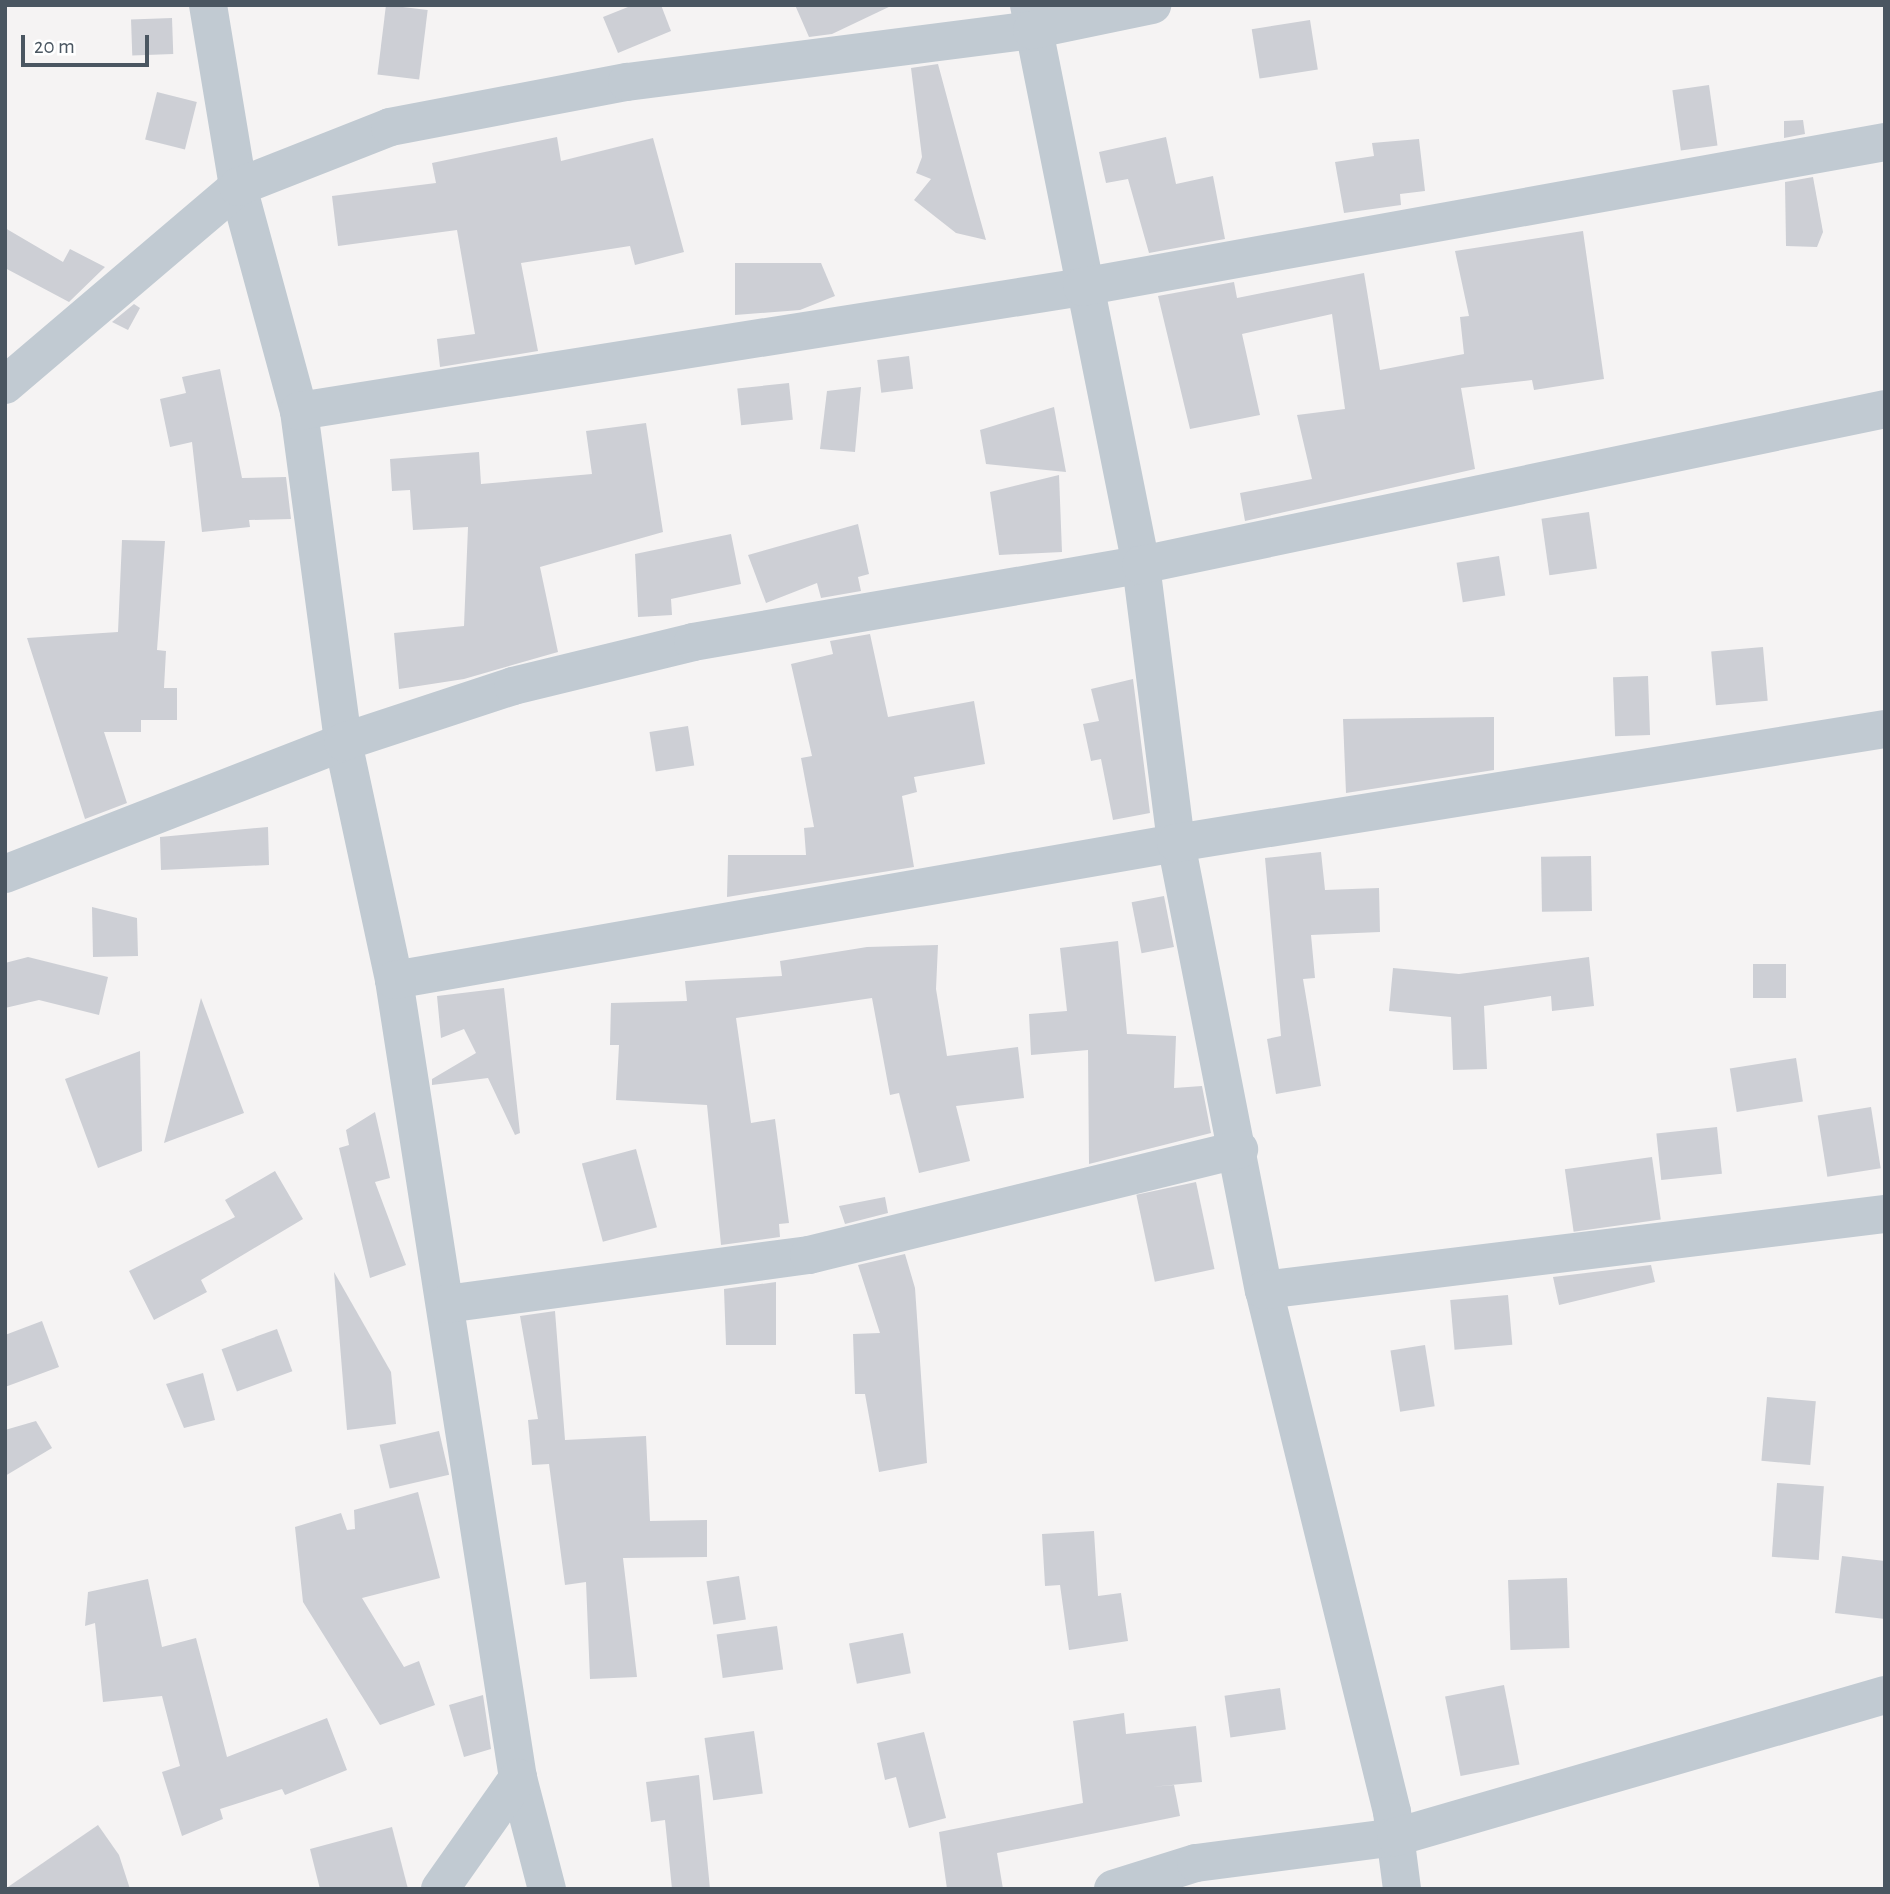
<!DOCTYPE html>
<style>
body{margin:0}
#map{position:relative;width:1890px;height:1894px;overflow:hidden;background:#f5f3f3;font-family:"Alegreya Sans",sans-serif}
div>[style]{position:absolute}
[style*='--x']{left:calc(var(--x)*1px);top:calc(var(--y)*1px);width:calc(var(--w)*1px);rotate:calc(var(--a)*1deg)}
.building>*{inset:0;background:#cdcfd5;transform-origin:0 0}
.minor>*{height:38px;margin:-19px;padding:0 19px;transform-origin:19px;border-radius:19px;background:#c1cad2}
span{translate:-50% -50%;white-space:nowrap;text-align:center;line-height:1.15;-webkit-text-stroke:5px #fff;paint-order:stroke}
.frame{position:absolute;inset:0;border:7px solid #4a5661;pointer-events:none}
.scale{position:absolute;left:21px;top:35px;width:128px;height:32px;box-sizing:border-box;border:4px solid #4a5661;border-top:0;padding-left:9px;font-size:21px;line-height:24px;white-space:nowrap;color:#4a5661;-webkit-text-stroke:5px #fff;paint-order:stroke}
</style>
<div id="map">
<div class="building">
<i style="left:386px;top:5px;width:42px;height:70px;rotate:7deg"></i>
<i style="clip-path:polygon(633px 5px,661px 5px,671px 31px,618px 53px,603px 17px)"></i>
<i style="clip-path:polygon(795px 5px,893px 5px,832px 34px,809px 37px)"></i>
<i style="left:172px;top:18px;width:36px;height:41px;rotate:88deg"></i>
<i style="left:1310px;top:20px;width:50px;height:59px;rotate:81deg"></i>
<i style="clip-path:polygon(938px 64px,973px 194px,986px 240px,956px 233px,914px 200px,931px 179px,916px 173px,922px 157px,911px 68px)"></i>
<i style="left:1709px;top:85px;width:61px;height:37px;rotate:82deg"></i>
<i style="left:157px;top:92px;width:41px;height:49px;rotate:14deg"></i>
<i style="clip-path:polygon(1803px 120px,1805px 134px,1784px 138px,1784px 121px)"></i>
<i style="clip-path:polygon(557px 137px,561px 161px,653px 138px,684px 252px,635px 265px,630px 246px,521px 263px,538px 351px,440px 367px,437px 339px,475px 334px,457px 230px,338px 246px,332px 196px,436px 183px,432px 163px)"></i>
<i style="clip-path:polygon(1166px 137px,1176px 184px,1213px 176px,1225px 239px,1149px 253px,1128px 179px,1106px 183px,1099px 152px)"></i>
<i style="clip-path:polygon(1419px 139px,1425px 191px,1400px 194px,1401px 205px,1344px 213px,1335px 162px,1374px 156px,1372px 143px)"></i>
<i style="clip-path:polygon(1813px 177px,1823px 232px,1817px 247px,1786px 246px,1785px 182px)"></i>
<i style="clip-path:polygon(5px 228px,63px 262px,70px 249px,105px 267px,69px 302px,5px 268px)"></i>
<i style="clip-path:polygon(1583px 231px,1604px 379px,1534px 390px,1532px 380px,1461px 388px,1475px 469px,1245px 521px,1240px 493px,1312px 479px,1297px 415px,1345px 409px,1332px 314px,1242px 334px,1260px 415px,1190px 429px,1158px 296px,1234px 282px,1237px 298px,1364px 273px,1380px 370px,1464px 354px,1460px 317px,1469px 316px,1455px 251px)"></i>
<i style="clip-path:polygon(735px 263px,821px 263px,835px 296px,800px 310px,735px 315px)"></i>
<i style="clip-path:polygon(134px 304px,140px 308px,128px 330px,112px 322px)"></i>
<i style="left:909px;top:356px;width:33px;height:32px;rotate:83deg"></i>
<i style="clip-path:polygon(220px 369px,242px 478px,286px 477px,291px 519px,249px 520px,250px 527px,202px 532px,192px 442px,170px 447px,160px 399px,186px 393px,182px 377px)"></i>
<i style="left:789px;top:383px;width:37px;height:52px;rotate:84deg"></i>
<i style="clip-path:polygon(861px 387px,855px 452px,820px 449px,827px 391px)"></i>
<i style="clip-path:polygon(1054px 407px,1066px 472px,986px 464px,980px 430px)"></i>
<i style="clip-path:polygon(646px 423px,663px 532px,540px 567px,558px 652px,464px 679px,399px 689px,394px 633px,464px 626px,468px 527px,413px 530px,410px 490px,392px 491px,390px 459px,479px 452px,481px 484px,592px 474px,586px 431px)"></i>
<i style="clip-path:polygon(1059px 475px,1062px 552px,999px 555px,990px 492px)"></i>
<i style="left:1589px;top:512px;width:57px;height:48px;rotate:82deg"></i>
<i style="clip-path:polygon(858px 524px,869px 574px,858px 577px,861px 591px,821px 598px,817px 583px,766px 603px,748px 555px)"></i>
<i style="clip-path:polygon(731px 534px,741px 584px,671px 599px,672px 615px,638px 617px,635px 554px)"></i>
<i style="clip-path:polygon(122px 540px,165px 541px,157px 650px,166px 651px,164px 688px,177px 688px,177px 720px,141px 720px,141px 732px,104px 732px,127px 803px,85px 819px,27px 638px,118px 632px)"></i>
<i style="left:1499px;top:556px;width:40px;height:43px;rotate:81deg"></i>
<i style="clip-path:polygon(870px 634px,888px 717px,974px 701px,985px 764px,914px 777px,917px 792px,902px 796px,914px 867px,727px 897px,728px 855px,806px 855px,804px 828px,814px 827px,801px 758px,812px 756px,791px 664px,833px 654px,830px 641px)"></i>
<i style="left:1763px;top:647px;width:54px;height:52px;rotate:85deg"></i>
<i style="left:1648px;top:676px;width:59px;height:35px;rotate:88deg"></i>
<i style="clip-path:polygon(1133px 679px,1150px 813px,1113px 820px,1101px 759px,1091px 761px,1083px 724px,1099px 721px,1091px 689px)"></i>
<i style="clip-path:polygon(1494px 717px,1494px 770px,1346px 793px,1343px 719px)"></i>
<i style="left:688px;top:726px;width:40px;height:39px;rotate:81deg"></i>
<i style="clip-path:polygon(268px 827px,269px 865px,161px 870px,160px 837px)"></i>
<i style="clip-path:polygon(1321px 852px,1325px 890px,1379px 888px,1380px 932px,1311px 935px,1315px 978px,1303px 979px,1321px 1086px,1276px 1094px,1267px 1039px,1281px 1036px,1265px 858px)"></i>
<i style="left:1591px;top:856px;width:55px;height:50px;rotate:89deg"></i>
<i style="left:1164px;top:896px;width:52px;height:33px;rotate:79deg"></i>
<i style="clip-path:polygon(92px 907px,137px 918px,138px 956px,93px 957px)"></i>
<i style="clip-path:polygon(1118px 941px,1127px 1034px,1176px 1036px,1174px 1088px,1202px 1086px,1211px 1133px,1089px 1164px,1088px 1050px,1031px 1055px,1029px 1014px,1067px 1011px,1060px 948px)"></i>
<i style="clip-path:polygon(938px 945px,936px 989px,947px 1056px,1018px 1047px,1024px 1098px,956px 1106px,970px 1161px,919px 1173px,899px 1093px,890px 1095px,872px 998px,736px 1018px,751px 1123px,775px 1119px,789px 1223px,779px 1224px,780px 1237px,721px 1245px,707px 1105px,616px 1100px,619px 1045px,610px 1045px,611px 1003px,687px 1001px,685px 981px,782px 976px,780px 961px,867px 947px)"></i>
<i style="clip-path:polygon(28px 957px,108px 977px,99px 1015px,39px 1000px,5px 1008px,5px 963px)"></i>
<i style="clip-path:polygon(1589px 957px,1594px 1006px,1552px 1011px,1551px 996px,1484px 1006px,1487px 1069px,1453px 1070px,1451px 1017px,1389px 1011px,1393px 968px,1459px 974px)"></i>
<i style="left:1753px;top:964px;width:33px;height:34px"></i>
<i style="clip-path:polygon(504px 988px,520px 1133px,515px 1135px,488px 1078px,432px 1085px,432px 1079px,476px 1053px,464px 1029px,441px 1038px,437px 996px)"></i>
<i style="clip-path:polygon(201px 998px,244px 1113px,164px 1143px)"></i>
<i style="clip-path:polygon(140px 1051px,142px 1151px,98px 1168px,65px 1079px)"></i>
<i style="left:1796px;top:1058px;width:44px;height:67px;rotate:81deg"></i>
<i style="left:1871px;top:1107px;width:62px;height:54px;rotate:81deg"></i>
<i style="clip-path:polygon(375px 1112px,390px 1178px,375px 1182px,406px 1265px,370px 1278px,339px 1148px,349px 1145px,346px 1130px)"></i>
<i style="left:1717px;top:1127px;width:47px;height:61px;rotate:84deg"></i>
<i style="left:636px;top:1149px;width:81px;height:56px;rotate:75deg"></i>
<i style="left:1652px;top:1157px;width:63px;height:88px;rotate:82deg"></i>
<i style="clip-path:polygon(275px 1171px,303px 1219px,201px 1280px,207px 1292px,154px 1320px,129px 1271px,235px 1217px,225px 1200px)"></i>
<i style="left:1196px;top:1182px;width:89px;height:61px;rotate:78deg"></i>
<i style="clip-path:polygon(885px 1197px,888px 1213px,845px 1224px,839px 1206px)"></i>
<i style="clip-path:polygon(905px 1254px,915px 1288px,927px 1463px,879px 1472px,865px 1394px,855px 1394px,853px 1334px,880px 1333px,858px 1265px)"></i>
<i style="clip-path:polygon(1651px 1265px,1655px 1282px,1559px 1305px,1553px 1277px)"></i>
<i style="clip-path:polygon(334px 1272px,391px 1372px,396px 1424px,347px 1430px)"></i>
<i style="clip-path:polygon(776px 1282px,776px 1345px,726px 1345px,724px 1289px)"></i>
<i style="left:1508px;top:1295px;width:50px;height:58px;rotate:85deg"></i>
<i style="clip-path:polygon(555px 1311px,565px 1440px,646px 1436px,650px 1521px,707px 1520px,707px 1557px,623px 1558px,637px 1677px,590px 1679px,586px 1582px,565px 1585px,549px 1464px,532px 1465px,528px 1420px,538px 1419px,520px 1316px)"></i>
<i style="clip-path:polygon(42px 1321px,59px 1367px,5px 1387px,5px 1335px)"></i>
<i style="left:277px;top:1329px;width:45px;height:59px;rotate:70deg"></i>
<i style="left:1425px;top:1345px;width:62px;height:35px;rotate:81deg"></i>
<i style="clip-path:polygon(203px 1373px,215px 1420px,184px 1428px,166px 1384px)"></i>
<i style="left:1767px;top:1397px;width:49px;height:64px;rotate:5deg"></i>
<i style="clip-path:polygon(36px 1421px,52px 1448px,5px 1476px,5px 1430px)"></i>
<i style="left:439px;top:1431px;width:45px;height:61px;rotate:77deg"></i>
<i style="left:1777px;top:1483px;width:47px;height:74px;rotate:4deg"></i>
<i style="clip-path:polygon(418px 1492px,440px 1578px,362px 1598px,404px 1667px,419px 1661px,435px 1705px,380px 1725px,303px 1602px,295px 1527px,341px 1513px,347px 1530px,355px 1529px,354px 1510px)"></i>
<i style="clip-path:polygon(1094px 1531px,1098px 1596px,1121px 1593px,1128px 1641px,1069px 1650px,1060px 1585px,1045px 1586px,1042px 1534px)"></i>
<i style="clip-path:polygon(1842px 1556px,1885px 1561px,1885px 1619px,1835px 1613px)"></i>
<i style="left:739px;top:1576px;width:44px;height:33px;rotate:81deg"></i>
<i style="left:1567px;top:1578px;width:70px;height:59px;rotate:88deg"></i>
<i style="clip-path:polygon(148px 1579px,162px 1647px,196px 1638px,227px 1757px,327px 1718px,347px 1770px,285px 1795px,282px 1789px,220px 1809px,223px 1819px,182px 1836px,162px 1772px,180px 1766px,162px 1696px,103px 1702px,95px 1623px,85px 1626px,88px 1592px)"></i>
<i style="left:777px;top:1626px;width:44px;height:61px;rotate:82deg"></i>
<i style="left:903px;top:1633px;width:41px;height:55px;rotate:79deg"></i>
<i style="left:1504px;top:1685px;width:81px;height:60px;rotate:79deg"></i>
<i style="left:1280px;top:1688px;width:42px;height:56px;rotate:82deg"></i>
<i style="clip-path:polygon(483px 1695px,491px 1749px,464px 1757px,449px 1705px)"></i>
<i style="clip-path:polygon(1124px 1713px,1126px 1734px,1196px 1726px,1202px 1782px,1151px 1787px,1174px 1785px,1180px 1816px,997px 1853px,1003px 1889px,947px 1889px,939px 1832px,1083px 1803px,1073px 1721px)"></i>
<i style="left:754px;top:1731px;width:63px;height:50px;rotate:82deg"></i>
<i style="clip-path:polygon(924px 1732px,946px 1818px,909px 1828px,896px 1777px,885px 1780px,877px 1743px)"></i>
<i style="clip-path:polygon(699px 1775px,710px 1889px,672px 1889px,665px 1820px,651px 1822px,646px 1782px)"></i>
<i style="clip-path:polygon(98px 1825px,119px 1855px,130px 1889px,5px 1889px)"></i>
<i style="clip-path:polygon(392px 1827px,408px 1889px,320px 1889px,310px 1849px)"></i>
</div>
<div class="minor">
<i style="--x:208;--y:5;--w:184;--a:80.6"></i>
<i style="--x:238;--y:187;--w:232;--a:74.8"></i>
<i style="--x:299;--y:411;--w:334;--a:82.4"></i>
<i style="--x:343;--y:742;--w:243;--a:77.9"></i>
<i style="--x:394;--y:980;--w:808;--a:81.17"></i>
<i style="--x:518;--y:1778;--w:115;--a:75.4"></i>
<i style="--x:1029;--y:5;--w:571;--a:78.69"></i>
<i style="--x:1141;--y:565;--w:280;--a:82.8"></i>
<i style="--x:1176;--y:843;--w:456;--a:78.9"></i>
<i style="--x:1264;--y:1290;--w:537;--a:76.22"></i>
<i style="--x:1392;--y:1812;--w:78;--a:82.6"></i>
<i style="--x:5;--y:385;--w:306;--a:-40.4"></i>
<i style="--x:238;--y:187;--w:163;--a:-21.5"></i>
<i style="--x:390;--y:127;--w:241;--a:-10.8"></i>
<i style="--x:627;--y:82;--w:408;--a:-7.3"></i>
<i style="--x:1032;--y:30;--w:123;--a:-11.8"></i>
<i style="--x:299;--y:411;--w:793;--a:-9"></i>
<i style="--x:1082;--y:287;--w:816;--a:-10.24"></i>
<i style="--x:5;--y:874;--w:363;--a:-21.3"></i>
<i style="--x:343;--y:742;--w:179;--a:-18.2"></i>
<i style="--x:513;--y:686;--w:185;--a:-13.7"></i>
<i style="--x:693;--y:642;--w:455;--a:-9.8"></i>
<i style="--x:1141;--y:565;--w:760;--a:-11.84"></i>
<i style="--x:394;--y:980;--w:794;--a:-9.94"></i>
<i style="--x:1176;--y:843;--w:718;--a:-9.13"></i>
<i style="--x:1264;--y:1290;--w:626;--a:-6.98"></i>
<i style="--x:446;--y:1304;--w:366;--a:-7.7"></i>
<i style="--x:809;--y:1255;--w:443;--a:-13.8"></i>
<i style="--x:440;--y:1889;--w:136;--a:-54.9"></i>
<i style="--x:1113;--y:1889;--w:87;--a:-17.4"></i>
<i style="--x:1196;--y:1863;--w:202;--a:-7.4"></i>
<i style="--x:1396;--y:1837;--w:509;--a:-16.19"></i>
</div>
<div class="frame"></div>
<div class="scale">20 m</div>
</div>
